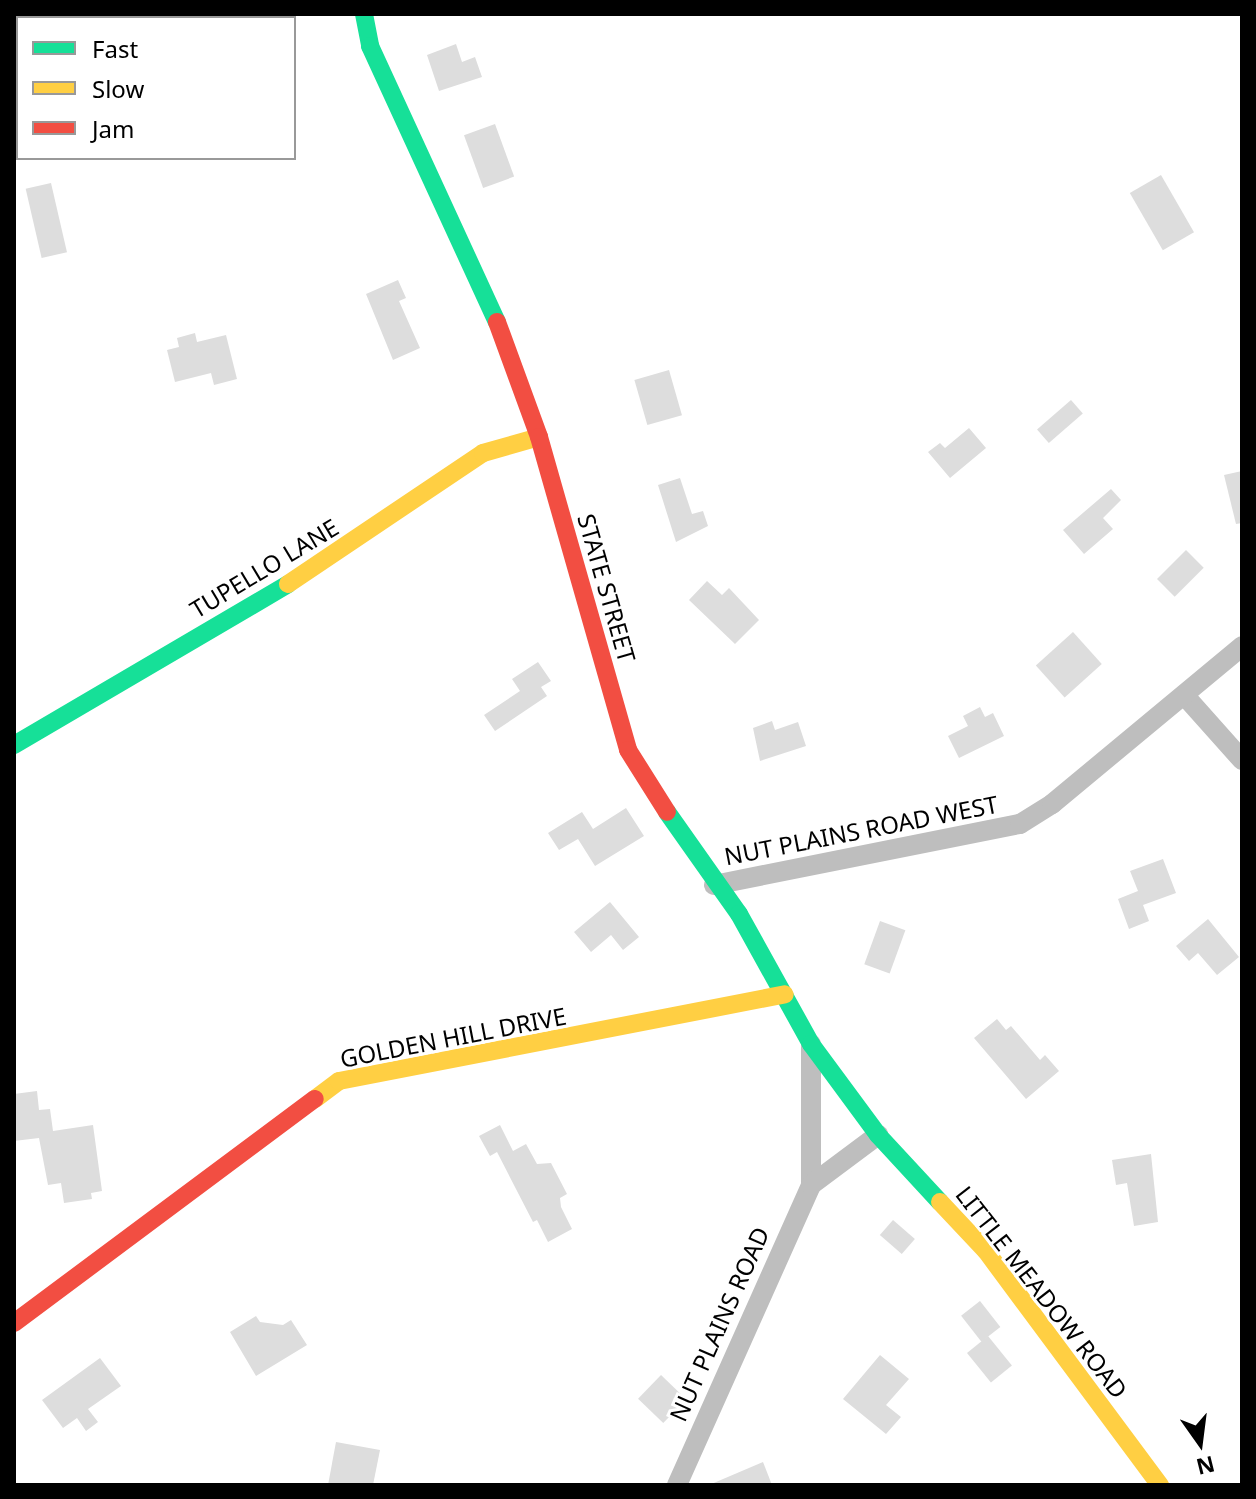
<!DOCTYPE html>
<style>
body{margin:0}
#map{position:relative;width:1256px;height:1499px;overflow:hidden;background:#fff;font-family:"Noto Sans",sans-serif}
div>[style]{position:absolute}
[style*='--x']{left:calc(var(--x)*1px);top:calc(var(--y)*1px);width:calc(var(--w)*1px);rotate:calc(var(--a)*1deg)}
.building>*{inset:0;background:#ddd;transform-origin:0 0}
.street>*{height:20px;margin:-10px;padding:0 10px;transform-origin:10px;border-radius:10px;background:#bebebe}
.fast>*{height:18px;margin:-9px;padding:0 9px;transform-origin:9px;border-radius:9px;background:#16e098}
.slow>*{height:18px;margin:-9px;padding:0 9px;transform-origin:9px;border-radius:9px;background:#ffcf43}
.jam>*{height:18px;margin:-9px;padding:0 9px;transform-origin:9px;border-radius:9px;background:#f24e42}
span{translate:-50% -50%;white-space:nowrap;text-align:center;line-height:1.15;-webkit-text-stroke:6px #fff;paint-order:stroke}
.street-label{font-size:24px;color:#000}
.frame{position:absolute;inset:0;border:16px solid #000;pointer-events:none}
.legend{position:absolute;left:16px;top:16px;width:280px;height:144px;box-sizing:border-box;background:#fff;border:2px solid #999;margin:0;padding:10px 14px;list-style:none;font-size:24px;color:#000}
.legend li{display:flex;align-items:center;gap:16px;height:40px}
.legend b{width:40px;border:2px solid #999}
.north{position:absolute;left:1160px;top:1403px;width:80px;height:80px;-webkit-text-stroke:6px #fff;paint-order:stroke;rotate:166deg;font-size:22px;font-weight:700;line-height:32px;text-align:center;color:#000}
.north::after{content:'';display:block;margin:auto;width:28px;height:36px;background:#000;clip-path:polygon(50% 0,100% 100%,50% 72%,0 100%)}
</style>
<div id="map">
<div class="building">
<i style="clip-path:polygon(456px 44px,462px 62px,475px 57px,482px 77px,439px 91px,427px 55px)"></i>
<i style="left:495px;top:124px;width:56px;height:33px;rotate:70deg"></i>
<i style="left:1161px;top:175px;width:66px;height:36px;rotate:60deg"></i>
<i style="left:51px;top:183px;width:71px;height:26px;rotate:77deg"></i>
<i style="clip-path:polygon(398px 280px,406px 298px,399px 301px,420px 348px,393px 360px,366px 294px)"></i>
<i style="clip-path:polygon(195px 333px,197px 342px,226px 335px,237px 379px,214px 385px,211px 373px,175px 382px,167px 350px,179px 347px,177px 338px)"></i>
<i style="left:669px;top:370px;width:47px;height:36px;rotate:74deg"></i>
<i style="left:1071px;top:400px;width:18px;height:45px;rotate:49deg"></i>
<i style="clip-path:polygon(969px 428px,986px 448px,950px 478px,928px 452px,940px 443px,945px 448px)"></i>
<i style="clip-path:polygon(1242px 471px,1242px 523px,1236px 524px,1224px 475px)"></i>
<i style="clip-path:polygon(680px 478px,692px 514px,703px 511px,708px 526px,676px 542px,658px 485px)"></i>
<i style="clip-path:polygon(1111px 489px,1121px 500px,1103px 518px,1113px 529px,1084px 554px,1063px 530px)"></i>
<i style="left:1186px;top:550px;width:25px;height:41px;rotate:45deg"></i>
<i style="clip-path:polygon(707px 581px,722px 595px,729px 588px,759px 620px,735px 644px,689px 600px)"></i>
<i style="left:1073px;top:632px;width:43px;height:50px;rotate:48deg"></i>
<i style="clip-path:polygon(538px 662px,551px 681px,541px 687px,547px 696px,495px 731px,484px 715px,520px 691px,512px 679px)"></i>
<i style="clip-path:polygon(980px 707px,985px 717px,993px 713px,1004px 736px,959px 758px,948px 736px,968px 726px,963px 716px)"></i>
<i style="clip-path:polygon(772px 721px,775px 730px,798px 722px,806px 746px,760px 761px,753px 728px)"></i>
<i style="clip-path:polygon(626px 808px,644px 836px,595px 866px,578px 839px,559px 850px,548px 833px,582px 812px,593px 829px)"></i>
<i style="clip-path:polygon(1163px 859px,1176px 893px,1143px 905px,1149px 921px,1129px 929px,1118px 899px,1138px 891px,1130px 871px)"></i>
<i style="clip-path:polygon(610px 902px,639px 937px,623px 950px,611px 935px,591px 952px,574px 932px)"></i>
<i style="clip-path:polygon(1208px 919px,1239px 957px,1217px 975px,1198px 953px,1189px 961px,1176px 946px)"></i>
<i style="left:880px;top:921px;width:27px;height:46px;rotate:20deg"></i>
<i style="clip-path:polygon(997px 1019px,1006px 1030px,1011px 1026px,1040px 1060px,1045px 1055px,1059px 1071px,1026px 1099px,974px 1038px)"></i>
<i style="clip-path:polygon(37px 1091px,39px 1110px,50px 1109px,53px 1131px,93px 1125px,102px 1191px,91px 1193px,92px 1199px,64px 1203px,61px 1183px,48px 1185px,39px 1138px,14px 1141px,14px 1094px)"></i>
<i style="clip-path:polygon(500px 1125px,513px 1151px,526px 1144px,537px 1164px,551px 1163px,567px 1194px,560px 1198px,561px 1207px,572px 1229px,548px 1242px,537px 1220px,533px 1222px,497px 1152px,490px 1156px,479px 1136px)"></i>
<i style="clip-path:polygon(1151px 1154px,1158px 1222px,1134px 1226px,1127px 1183px,1116px 1185px,1112px 1160px)"></i>
<i style="left:893px;top:1220px;width:29px;height:20px;rotate:41deg"></i>
<i style="left:980px;top:1301px;width:33px;height:24px;rotate:52deg"></i>
<i style="clip-path:polygon(256px 1316px,260px 1322px,283px 1325px,291px 1320px,307px 1345px,256px 1376px,230px 1332px)"></i>
<i style="left:988px;top:1336px;width:38px;height:27px;rotate:51deg"></i>
<i style="clip-path:polygon(880px 1355px,909px 1379px,886px 1405px,901px 1417px,886px 1434px,843px 1399px)"></i>
<i style="clip-path:polygon(100px 1358px,121px 1386px,88px 1409px,98px 1422px,86px 1431px,77px 1418px,63px 1428px,42px 1400px)"></i>
<i style="left:661px;top:1375px;width:35px;height:33px;rotate:44deg"></i>
<i style="clip-path:polygon(336px 1442px,380px 1450px,373px 1485px,328px 1485px)"></i>
<i style="clip-path:polygon(763px 1462px,772px 1485px,709px 1485px)"></i>
</div>
<div class="street">
<i style="--x:1185;--y:696;--w:86;--a:48.3"></i>
<i style="--x:714;--y:885;--w:312;--a:-11.3"></i>
<i style="--x:1020;--y:824;--w:38;--a:-32"></i>
<i style="--x:1052;--y:804;--w:247;--a:-39.7"></i>
<i style="--x:811;--y:1185;--w:141;--a:-90"></i>
<i style="--x:677;--y:1485;--w:329;--a:-65.9"></i>
<i style="--x:811;--y:1185;--w:84;--a:-36.7"></i>
</div>
<div class="fast">
<i style="--x:364;--y:14;--w:33;--a:79"></i>
<i style="--x:370;--y:46;--w:304;--a:65.3"></i>
<i style="--x:14;--y:745;--w:318;--a:-30.4"></i>
<i style="--x:667;--y:812;--w:125;--a:54.8"></i>
<i style="--x:739;--y:914;--w:149;--a:61"></i>
<i style="--x:811;--y:1044;--w:113;--a:53.6"></i>
<i style="--x:878;--y:1135;--w:91;--a:47.2"></i>
</div>
<div class="slow">
<i style="--x:288;--y:584;--w:235;--a:-33.9"></i>
<i style="--x:483;--y:453;--w:58;--a:-15.9"></i>
<i style="--x:315;--y:1099;--w:30;--a:-37"></i>
<i style="--x:339;--y:1081;--w:454;--a:-11"></i>
<i style="--x:940;--y:1202;--w:67;--a:46.8"></i>
<i style="--x:986;--y:1251;--w:292;--a:53.4"></i>
</div>
<div class="jam">
<i style="--x:497;--y:322;--w:122;--a:69.9"></i>
<i style="--x:539;--y:437;--w:325;--a:74.1"></i>
<i style="--x:628;--y:750;--w:73;--a:57.8"></i>
<i style="--x:14;--y:1323;--w:375;--a:-36.7"></i>
</div>
<div class="street-label">
<span style="left:264px;top:568px;rotate:-31deg">TUPELLO LANE</span>
<span style="left:607px;top:588px;rotate:74deg">STATE STREET</span>
<span style="left:861px;top:830px;rotate:-11deg">NUT PLAINS ROAD WEST</span>
<span style="left:453px;top:1037px;rotate:-11deg">GOLDEN HILL DRIVE</span>
<span style="left:1042px;top:1292px;rotate:52deg">LITTLE MEADOW ROAD</span>
<span style="left:719px;top:1324px;rotate:-66deg">NUT PLAINS ROAD</span>
</div>
<div class="frame"></div>
<ul class="legend">
<li><b style="height:10px;background:#16e098"></b>Fast</li>
<li><b style="height:10px;background:#ffcf43"></b>Slow</li>
<li><b style="height:10px;background:#f24e42"></b>Jam</li>
</ul>
<div class="north">N</div>
</div>
